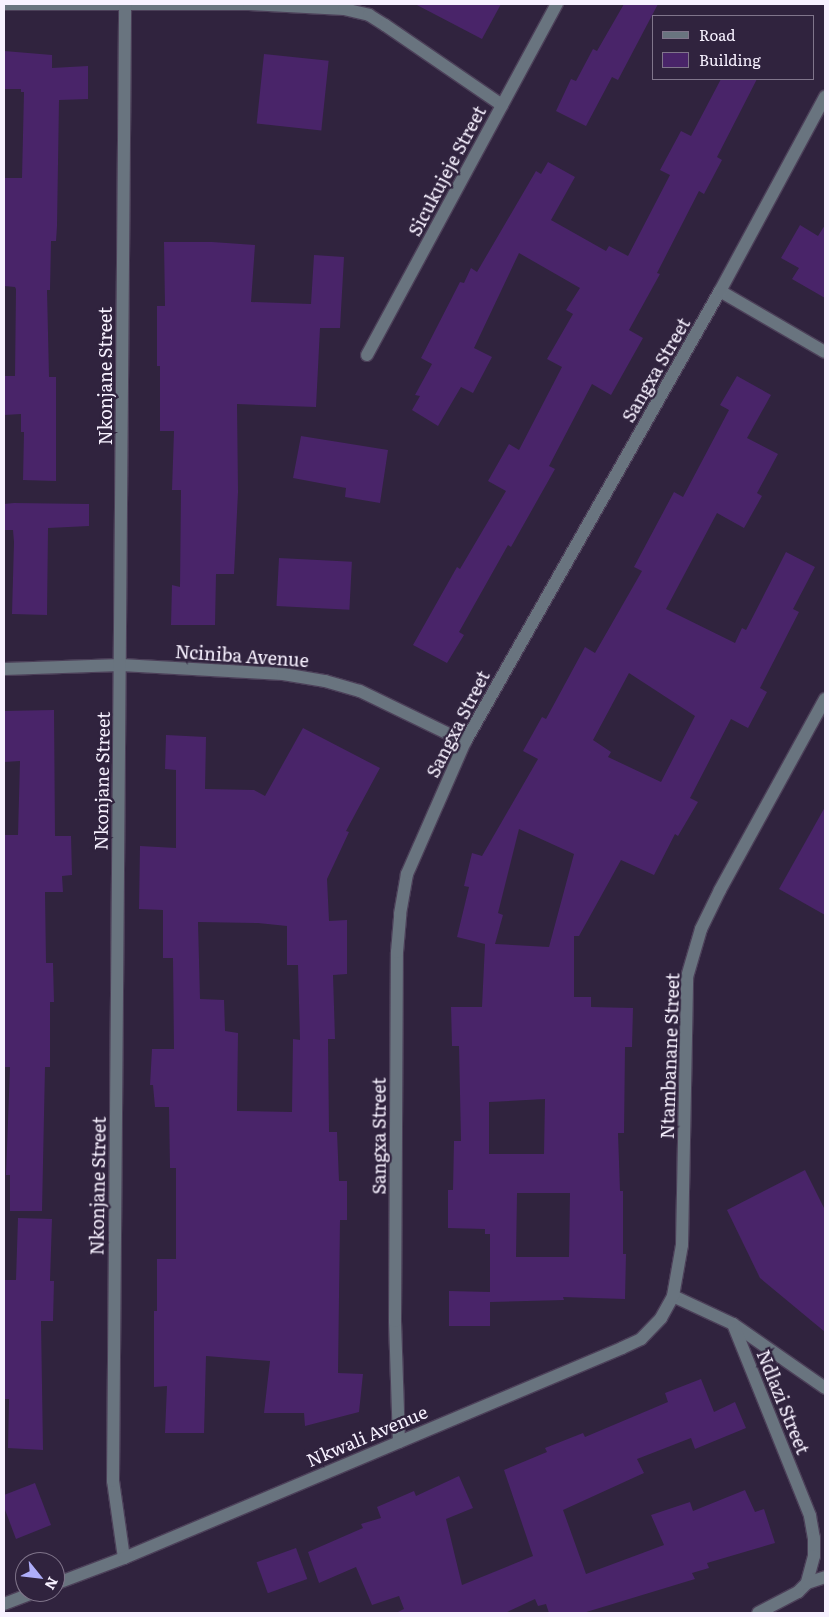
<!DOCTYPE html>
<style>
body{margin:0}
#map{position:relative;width:829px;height:1617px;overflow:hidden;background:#30233e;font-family:Literata,serif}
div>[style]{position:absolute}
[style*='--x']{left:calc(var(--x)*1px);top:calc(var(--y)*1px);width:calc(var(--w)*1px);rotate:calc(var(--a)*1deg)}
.building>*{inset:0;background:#492469;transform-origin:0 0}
.roads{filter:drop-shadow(1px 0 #4c4059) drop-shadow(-1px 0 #4c4059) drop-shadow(0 1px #4c4059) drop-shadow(0 -1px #4c4059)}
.minor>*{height:12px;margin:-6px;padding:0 6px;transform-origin:6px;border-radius:6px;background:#69747f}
span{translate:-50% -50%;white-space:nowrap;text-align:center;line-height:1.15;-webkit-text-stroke:4.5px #30233e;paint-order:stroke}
.street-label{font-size:18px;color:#f7f1ff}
.frame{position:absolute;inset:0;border:5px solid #f7f1ff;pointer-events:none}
.legend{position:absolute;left:652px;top:15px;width:162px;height:65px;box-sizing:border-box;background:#30233e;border:1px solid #80758b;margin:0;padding:6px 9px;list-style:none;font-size:15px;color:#f7f1ff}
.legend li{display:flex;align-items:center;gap:10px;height:25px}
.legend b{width:25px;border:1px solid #80758b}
.north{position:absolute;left:15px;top:1552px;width:50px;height:50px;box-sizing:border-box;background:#30233e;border:1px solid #80758b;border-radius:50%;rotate:119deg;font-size:14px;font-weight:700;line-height:20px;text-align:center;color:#f7f1ff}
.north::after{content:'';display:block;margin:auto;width:18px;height:22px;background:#afaefa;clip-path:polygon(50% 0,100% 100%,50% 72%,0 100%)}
</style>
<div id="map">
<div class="building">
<i style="clip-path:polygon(415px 4px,501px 4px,482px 39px)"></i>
<i style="clip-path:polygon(624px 4px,658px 4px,618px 80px,612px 77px,586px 126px,556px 111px,571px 79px,576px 81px,593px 49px,597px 51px)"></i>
<i style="clip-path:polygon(4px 51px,52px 55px,52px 68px,88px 66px,88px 99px,59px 100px,57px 226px,56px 241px,51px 241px,50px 290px,47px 290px,49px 377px,56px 377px,56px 481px,23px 480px,24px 432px,21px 432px,21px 414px,4px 415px,4px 376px,15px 376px,16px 289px,15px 287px,4px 286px,4px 178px,22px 178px,24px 92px,21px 92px,21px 89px,4px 89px)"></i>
<i style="left:264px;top:54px;width:65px;height:70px;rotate:6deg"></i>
<i style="clip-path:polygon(721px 79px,757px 79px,717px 157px,722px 160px,704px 194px,699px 191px,657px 273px,660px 274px,629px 330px,643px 338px,611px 395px,592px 384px,549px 466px,555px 469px,511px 547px,508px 545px,459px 632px,464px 635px,447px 663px,413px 645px,457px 567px,460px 569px,506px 491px,488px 481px,509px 444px,519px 450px,562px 367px,547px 359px,573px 314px,566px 310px,580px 288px,519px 253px,474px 348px,492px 357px,473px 393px,461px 387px,438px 426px,412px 410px,420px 396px,415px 395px,432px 364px,421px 358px,460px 282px,464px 283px,471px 268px,477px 272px,536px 171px,541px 174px,548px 162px,575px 177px,551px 220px,606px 251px,609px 246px,628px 256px,670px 175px,660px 170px,681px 131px,691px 136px)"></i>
<i style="clip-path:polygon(800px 225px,818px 236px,825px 225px,825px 298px,792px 279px,799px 268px,781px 258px)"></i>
<i style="clip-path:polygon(164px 242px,212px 242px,255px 245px,251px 302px,311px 304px,314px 255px,344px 257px,340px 328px,320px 328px,316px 407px,237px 404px,238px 492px,234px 574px,216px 574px,215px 625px,171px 625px,172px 585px,180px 587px,181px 490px,172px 490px,174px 431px,160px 431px,160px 366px,157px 366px,157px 306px,165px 306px)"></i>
<i style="clip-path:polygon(evenodd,737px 376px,771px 395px,747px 438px,778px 454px,757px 493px,762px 496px,744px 528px,717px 513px,666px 609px,735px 643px,742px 628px,746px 630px,786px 552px,815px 567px,793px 609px,799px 612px,760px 688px,767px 692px,748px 728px,731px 719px,690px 798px,698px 802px,678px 836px,675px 834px,654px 875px,621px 860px,579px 936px,574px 936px,574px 997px,591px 997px,591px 1007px,633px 1008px,632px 1047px,625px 1047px,624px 1133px,618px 1133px,620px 1191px,623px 1191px,623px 1254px,626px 1254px,625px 1299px,563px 1297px,564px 1300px,490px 1302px,490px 1326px,449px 1326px,449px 1291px,490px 1292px,490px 1234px,485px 1234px,485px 1229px,448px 1228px,448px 1190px,453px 1190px,454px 1141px,461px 1141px,459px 1046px,452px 1046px,451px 1007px,482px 1007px,485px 944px,457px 937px,469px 887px,464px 886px,472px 853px,482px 856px,538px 759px,523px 751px,542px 717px,546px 719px,585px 647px,595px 653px,642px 571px,634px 567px,674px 492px,683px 497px,729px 410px,720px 405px,737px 376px,629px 673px,695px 716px,661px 782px,608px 757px,611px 752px,593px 740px,629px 673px,737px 376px,519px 829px,574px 854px,549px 947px,495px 944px,503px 915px,498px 913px,519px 829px,737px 376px,545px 1099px,544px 1154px,489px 1154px,489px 1102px,545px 1099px,737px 376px,517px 1193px,570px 1193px,569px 1257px,516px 1257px,517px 1193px)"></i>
<i style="clip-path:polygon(301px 436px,388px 450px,380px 503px,345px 497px,346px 488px,293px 478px)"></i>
<i style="clip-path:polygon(14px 503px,89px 504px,89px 526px,48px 528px,47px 615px,12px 614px,14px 542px,13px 530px,4px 530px,4px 504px)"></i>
<i style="left:279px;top:558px;width:73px;height:48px;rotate:3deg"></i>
<i style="clip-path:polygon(54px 710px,55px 836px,71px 836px,72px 875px,62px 876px,63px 892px,45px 892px,46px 963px,53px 963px,54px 1002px,50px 1002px,50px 1067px,45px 1067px,42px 1211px,10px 1211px,10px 1175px,6px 1175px,10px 1067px,4px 1067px,4px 835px,18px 835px,20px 761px,4px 762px,4px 711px)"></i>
<i style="clip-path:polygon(evenodd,303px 728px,380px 768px,346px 831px,349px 832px,327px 879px,329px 921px,347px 920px,347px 974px,333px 975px,335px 1039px,328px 1039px,329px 1132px,337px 1132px,339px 1181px,347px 1181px,347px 1220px,340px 1220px,338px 1373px,363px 1374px,359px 1412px,305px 1426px,304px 1413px,264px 1413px,270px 1361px,206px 1356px,204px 1433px,165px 1433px,167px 1386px,154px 1387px,154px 1311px,157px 1311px,157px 1259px,176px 1259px,176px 1168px,170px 1168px,169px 1107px,155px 1107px,153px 1085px,150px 1085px,152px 1049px,174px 1049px,173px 958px,163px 958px,163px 910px,139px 909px,140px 846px,176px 848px,176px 770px,165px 769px,166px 735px,206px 737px,205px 789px,254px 790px,265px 796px,303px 728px,198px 922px,258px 923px,287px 926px,287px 965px,298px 965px,300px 1040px,293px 1039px,292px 1112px,237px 1111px,238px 1033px,225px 1031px,224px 1000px,200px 999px,198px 922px)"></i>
<i style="clip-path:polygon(825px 807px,825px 915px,779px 889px)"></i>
<i style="clip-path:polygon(805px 1170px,825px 1210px,825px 1332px,760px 1278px,727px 1210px)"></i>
<i style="clip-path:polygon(18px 1218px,52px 1219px,50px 1281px,54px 1281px,53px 1321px,41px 1321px,43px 1450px,8px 1448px,9px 1399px,4px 1399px,4px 1280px,16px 1280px)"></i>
<i style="clip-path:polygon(701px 1379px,714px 1412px,735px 1402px,746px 1428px,695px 1449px,691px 1438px,637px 1459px,644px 1473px,563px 1510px,586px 1574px,664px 1545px,651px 1515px,690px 1502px,693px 1511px,745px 1490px,755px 1512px,764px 1509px,775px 1543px,707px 1563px,709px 1568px,692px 1573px,695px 1579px,583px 1613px,549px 1613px,546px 1604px,538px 1606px,535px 1599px,505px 1613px,396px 1613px,404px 1609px,399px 1596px,372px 1605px,356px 1567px,319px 1583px,308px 1552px,363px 1528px,361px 1524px,381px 1518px,377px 1507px,414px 1491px,416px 1496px,459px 1476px,473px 1508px,446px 1519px,462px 1585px,533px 1556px,504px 1470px,547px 1452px,545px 1448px,583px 1433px,585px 1437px,668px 1402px,665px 1393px)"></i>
<i style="clip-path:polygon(35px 1483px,51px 1525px,16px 1539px,4px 1507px,4px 1495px)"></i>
<i style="left:296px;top:1548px;width:33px;height:42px;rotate:70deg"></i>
</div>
<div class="roads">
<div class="minor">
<i style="--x:4;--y:4;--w:245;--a:0"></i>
<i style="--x:249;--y:4;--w:95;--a:3"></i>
<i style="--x:344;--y:9;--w:26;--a:13"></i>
<i style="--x:369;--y:15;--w:19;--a:32"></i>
<i style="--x:385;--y:25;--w:142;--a:34.4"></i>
<i style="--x:720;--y:291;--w:121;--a:30.2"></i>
<i style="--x:367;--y:355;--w:399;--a:-61.6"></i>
<i style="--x:4;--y:669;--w:117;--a:-2"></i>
<i style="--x:121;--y:665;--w:162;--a:3.2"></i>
<i style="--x:283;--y:674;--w:43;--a:9.5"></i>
<i style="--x:325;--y:681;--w:36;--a:16"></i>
<i style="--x:360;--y:691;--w:117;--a:25.9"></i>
<i style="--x:673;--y:1296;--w:66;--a:25"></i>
<i style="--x:733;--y:1324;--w:112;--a:34.8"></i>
<i style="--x:733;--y:1324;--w:207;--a:68.1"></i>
<i style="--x:810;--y:1516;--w:22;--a:80"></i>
<i style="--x:814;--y:1538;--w:18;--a:90"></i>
<i style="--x:814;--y:1556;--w:28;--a:105"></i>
<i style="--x:807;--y:1583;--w:13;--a:135"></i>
<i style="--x:798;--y:1592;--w:45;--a:152.3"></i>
<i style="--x:399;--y:1442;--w:121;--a:-91.9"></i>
<i style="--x:395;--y:1321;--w:369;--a:-89.7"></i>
<i style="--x:397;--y:952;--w:38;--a:-85"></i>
<i style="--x:400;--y:914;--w:41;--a:-80.1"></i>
<i style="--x:407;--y:874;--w:144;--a:-66.3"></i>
<i style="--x:465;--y:742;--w:518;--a:-60.52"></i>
<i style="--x:720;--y:291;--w:221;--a:-61.6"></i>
<i style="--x:124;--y:1558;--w:78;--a:-98.1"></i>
<i style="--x:113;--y:1481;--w:1477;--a:-89.53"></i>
<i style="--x:807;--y:1583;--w:19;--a:-18"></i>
<i style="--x:55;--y:1584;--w:74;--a:-20.6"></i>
<i style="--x:124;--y:1558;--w:540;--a:-22.86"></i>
<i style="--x:622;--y:1348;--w:21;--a:-25"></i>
<i style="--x:641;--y:1339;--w:29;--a:-46"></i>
<i style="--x:661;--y:1318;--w:25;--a:-61"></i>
<i style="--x:673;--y:1296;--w:52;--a:-80"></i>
<i style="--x:682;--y:1245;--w:268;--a:-88.9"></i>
<i style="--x:687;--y:977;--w:50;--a:-73.7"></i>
<i style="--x:701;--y:929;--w:43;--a:-64"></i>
<i style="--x:720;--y:890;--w:218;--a:-61.2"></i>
<i style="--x:4;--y:1604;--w:33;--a:-21"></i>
</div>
</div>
<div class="street-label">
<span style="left:447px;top:171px;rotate:-62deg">Sicukujeje Street</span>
<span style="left:656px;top:370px;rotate:-60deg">Sangxa Street</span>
<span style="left:105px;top:376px;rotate:-90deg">Nkonjane Street</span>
<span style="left:242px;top:656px;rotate:4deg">Nciniba Avenue</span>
<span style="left:458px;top:724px;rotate:-63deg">Sangxa Street</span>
<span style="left:102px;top:781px;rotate:-89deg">Nkonjane Street</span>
<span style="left:670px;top:1056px;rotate:-88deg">Ntambanane Street</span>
<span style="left:379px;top:1136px;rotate:-90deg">Sangxa Street</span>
<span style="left:98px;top:1186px;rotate:-89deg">Nkonjane Street</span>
<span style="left:783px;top:1402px;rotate:68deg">Ndlazi Street</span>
<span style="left:367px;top:1436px;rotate:-23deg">Nkwali Avenue</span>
</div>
<div class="frame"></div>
<ul class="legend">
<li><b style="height:6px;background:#69747f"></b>Road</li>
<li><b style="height:14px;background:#492469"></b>Building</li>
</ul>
<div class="north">N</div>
</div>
